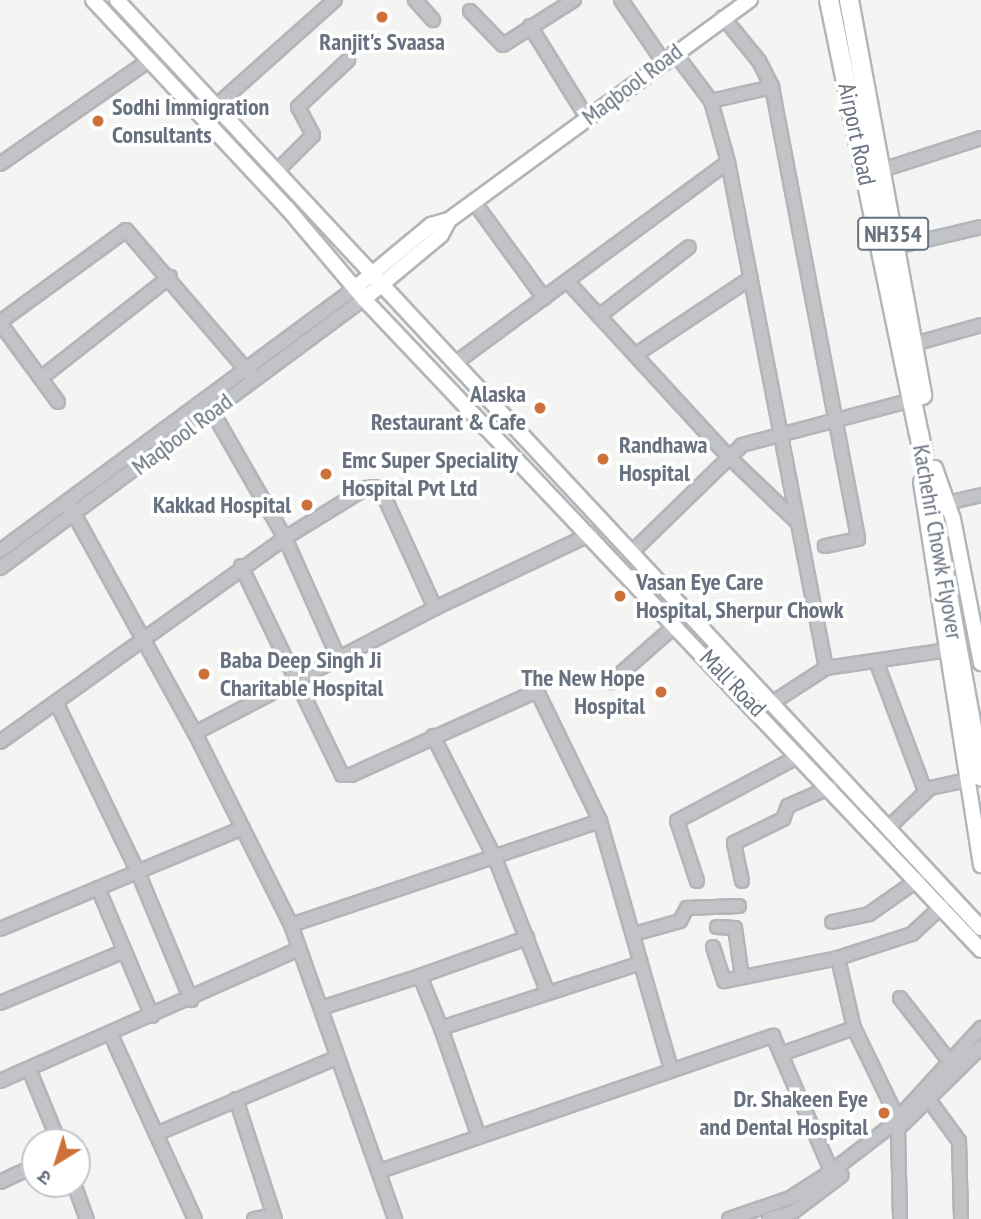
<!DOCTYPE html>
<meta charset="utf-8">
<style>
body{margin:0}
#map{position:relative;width:981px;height:1219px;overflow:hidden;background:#f4f5f2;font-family:"PT Sans Narrow","Noto Sans Devanagari",sans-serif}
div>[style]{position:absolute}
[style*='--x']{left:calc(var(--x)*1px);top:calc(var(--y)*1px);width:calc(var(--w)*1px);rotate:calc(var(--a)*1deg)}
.roads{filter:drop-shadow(2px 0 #b2b5b9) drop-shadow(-2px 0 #b2b5b9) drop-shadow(0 2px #b2b5b9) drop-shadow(0 -2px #b2b5b9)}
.minor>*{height:12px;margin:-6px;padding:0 6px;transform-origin:6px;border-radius:6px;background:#c1c3c6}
.major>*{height:14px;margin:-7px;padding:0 7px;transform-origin:7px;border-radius:7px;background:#fff}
.highway>*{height:18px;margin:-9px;padding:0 9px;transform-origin:9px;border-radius:9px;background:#fff}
.dots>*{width:19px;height:19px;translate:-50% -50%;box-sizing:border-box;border:4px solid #fff;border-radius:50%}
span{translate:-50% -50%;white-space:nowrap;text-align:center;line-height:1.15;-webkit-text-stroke:7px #fff;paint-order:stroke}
.shield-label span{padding:2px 5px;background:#fff;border:2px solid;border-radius:5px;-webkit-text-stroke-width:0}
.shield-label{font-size:23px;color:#67717f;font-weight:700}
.poi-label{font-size:24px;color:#67717f;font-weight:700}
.left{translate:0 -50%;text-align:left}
.right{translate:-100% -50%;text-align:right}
.street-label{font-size:24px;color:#67717f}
.north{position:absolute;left:21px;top:1128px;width:70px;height:70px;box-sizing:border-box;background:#fff;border:2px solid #c2c6cc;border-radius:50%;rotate:218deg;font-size:19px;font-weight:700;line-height:28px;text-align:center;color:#67717f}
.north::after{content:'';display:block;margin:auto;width:24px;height:32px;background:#cd713a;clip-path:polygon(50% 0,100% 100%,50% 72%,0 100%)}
</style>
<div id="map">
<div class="roads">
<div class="minor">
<i style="--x:415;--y:0;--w:27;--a:48"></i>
<i style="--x:621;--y:0;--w:74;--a:55.5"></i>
<i style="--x:470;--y:11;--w:47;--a:45.9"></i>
<i style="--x:503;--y:45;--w:84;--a:-32.4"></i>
<i style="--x:723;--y:17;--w:57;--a:50.7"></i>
<i style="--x:759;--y:61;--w:29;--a:63"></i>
<i style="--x:772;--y:87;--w:460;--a:79.2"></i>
<i style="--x:858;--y:539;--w:34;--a:168"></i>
<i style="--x:530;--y:26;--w:108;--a:58.2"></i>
<i style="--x:674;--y:52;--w:61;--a:52.9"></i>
<i style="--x:711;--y:101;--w:63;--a:74.4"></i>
<i style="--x:728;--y:162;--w:515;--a:79.04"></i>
<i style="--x:826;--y:668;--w:64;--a:147.1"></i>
<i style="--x:711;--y:101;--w:63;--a:-12.9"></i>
<i style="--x:217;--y:105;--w:158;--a:-41.7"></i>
<i style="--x:0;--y:164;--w:184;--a:-34.8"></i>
<i style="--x:882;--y:170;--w:104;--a:-17.9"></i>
<i style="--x:277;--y:171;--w:51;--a:-45"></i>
<i style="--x:313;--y:135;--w:32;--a:-118"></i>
<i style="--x:298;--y:107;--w:69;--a:-43.2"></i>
<i style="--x:474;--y:202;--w:119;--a:53.9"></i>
<i style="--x:896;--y:247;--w:87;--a:-13.2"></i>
<i style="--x:567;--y:281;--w:238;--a:47.4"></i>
<i style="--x:728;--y:456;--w:93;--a:43.7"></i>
<i style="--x:599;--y:316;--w:113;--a:-37.5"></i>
<i style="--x:0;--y:322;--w:156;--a:-36.1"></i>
<i style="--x:126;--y:230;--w:190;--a:49.3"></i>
<i style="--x:0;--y:323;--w:98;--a:53.7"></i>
<i style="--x:914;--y:344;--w:70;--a:-15.8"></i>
<i style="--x:635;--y:355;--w:139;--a:-33.6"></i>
<i style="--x:454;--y:364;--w:340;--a:-36.4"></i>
<i style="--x:41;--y:378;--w:164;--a:-38.1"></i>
<i style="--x:68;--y:503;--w:263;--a:61.1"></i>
<i style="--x:195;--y:733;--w:215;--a:63.4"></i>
<i style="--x:291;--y:925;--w:312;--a:70.5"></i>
<i style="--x:947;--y:503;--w:35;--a:-13"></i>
<i style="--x:0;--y:551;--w:442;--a:-36.5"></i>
<i style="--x:630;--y:554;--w:156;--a:-44.2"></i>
<i style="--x:742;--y:445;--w:176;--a:-14.8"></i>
<i style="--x:241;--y:566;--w:232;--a:64.2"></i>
<i style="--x:342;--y:775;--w:9;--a:0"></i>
<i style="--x:351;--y:775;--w:204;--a:-24.3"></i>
<i style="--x:537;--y:691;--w:144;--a:64.1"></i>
<i style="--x:0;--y:568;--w:453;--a:-36.5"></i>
<i style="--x:338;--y:657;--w:130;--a:-114"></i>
<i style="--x:285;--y:538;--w:95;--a:-31.7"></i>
<i style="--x:366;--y:488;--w:9;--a:-6"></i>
<i style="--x:375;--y:487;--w:13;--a:45"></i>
<i style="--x:384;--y:496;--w:123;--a:65.5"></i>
<i style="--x:876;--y:661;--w:139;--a:69.3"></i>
<i style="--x:826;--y:668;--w:123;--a:-8.4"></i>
<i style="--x:611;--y:682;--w:88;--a:-41.3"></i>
<i style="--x:56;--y:702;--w:187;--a:64.3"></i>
<i style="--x:137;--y:870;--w:141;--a:67.4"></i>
<i style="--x:195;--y:733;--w:271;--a:-27.5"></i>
<i style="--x:435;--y:608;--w:173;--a:-25.4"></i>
<i style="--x:433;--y:736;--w:137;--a:63.1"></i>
<i style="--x:495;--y:858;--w:143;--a:68.6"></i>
<i style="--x:0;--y:742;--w:350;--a:-35.6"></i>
<i style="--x:285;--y:538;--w:146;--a:-119.9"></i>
<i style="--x:888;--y:828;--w:58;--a:-43.6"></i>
<i style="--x:930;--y:788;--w:39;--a:-12"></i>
<i style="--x:697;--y:881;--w:63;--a:-108.4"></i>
<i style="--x:677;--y:821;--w:140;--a:-28"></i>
<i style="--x:742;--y:881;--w:39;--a:-102"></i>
<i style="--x:734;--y:843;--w:55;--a:-26.1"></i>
<i style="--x:783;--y:819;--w:14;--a:-69"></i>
<i style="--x:788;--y:806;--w:47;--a:-23.8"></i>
<i style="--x:98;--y:888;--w:139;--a:67.1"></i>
<i style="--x:832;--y:922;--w:38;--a:-12"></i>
<i style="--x:869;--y:914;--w:61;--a:-35"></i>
<i style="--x:291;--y:925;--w:326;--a:-18.6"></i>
<i style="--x:600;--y:821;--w:257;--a:74"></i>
<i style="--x:717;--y:927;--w:18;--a:3"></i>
<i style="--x:735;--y:928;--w:49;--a:81.9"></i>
<i style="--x:0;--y:929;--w:263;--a:-22.6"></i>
<i style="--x:634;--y:934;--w:48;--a:-15.8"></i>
<i style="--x:680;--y:921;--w:15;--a:-62"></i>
<i style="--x:687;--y:908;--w:52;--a:-2.2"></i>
<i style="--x:713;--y:947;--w:36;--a:72"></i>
<i style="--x:724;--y:981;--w:116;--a:-11.4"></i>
<i style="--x:420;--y:976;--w:114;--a:-19.6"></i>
<i style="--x:900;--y:998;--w:81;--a:52"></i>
<i style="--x:0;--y:1003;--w:135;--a:-22.6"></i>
<i style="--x:321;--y:1008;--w:104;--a:-17.9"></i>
<i style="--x:420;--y:976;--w:56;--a:68"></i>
<i style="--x:441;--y:1028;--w:210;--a:-18"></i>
<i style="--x:441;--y:1028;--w:115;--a:70.8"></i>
<i style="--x:111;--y:1035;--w:202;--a:65.5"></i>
<i style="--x:784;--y:1053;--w:74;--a:-19.7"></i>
<i style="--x:29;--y:1069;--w:79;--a:67.7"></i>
<i style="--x:0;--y:1081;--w:327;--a:-23.8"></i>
<i style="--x:236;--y:1099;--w:126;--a:72"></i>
<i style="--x:929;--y:1100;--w:51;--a:53.8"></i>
<i style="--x:959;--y:1141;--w:78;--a:88.5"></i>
<i style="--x:898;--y:1119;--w:101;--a:-115.8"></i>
<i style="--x:854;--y:1028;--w:72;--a:-102.9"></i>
<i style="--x:838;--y:958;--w:78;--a:-18"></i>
<i style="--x:912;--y:934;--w:42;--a:-43.1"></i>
<i style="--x:902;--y:1125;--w:111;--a:-44.6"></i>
<i style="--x:898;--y:1129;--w:90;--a:88.7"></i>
<i style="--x:156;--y:1134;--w:195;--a:-22.9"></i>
<i style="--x:380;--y:1171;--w:416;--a:-19"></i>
<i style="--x:773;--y:1036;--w:157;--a:66.7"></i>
<i style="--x:0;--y:1182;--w:38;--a:-25"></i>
<i style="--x:74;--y:1184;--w:37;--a:70"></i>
<i style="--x:254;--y:1219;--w:19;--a:-12"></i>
<i style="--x:729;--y:1219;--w:65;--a:-19"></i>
<i style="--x:790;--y:1198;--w:50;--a:-32.7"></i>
<i style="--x:832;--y:1171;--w:76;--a:-37.5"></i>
<i style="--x:892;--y:1125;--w:132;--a:-47.5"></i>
<i style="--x:769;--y:1219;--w:25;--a:-16"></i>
<i style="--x:793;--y:1212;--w:61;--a:-37.1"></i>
</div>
<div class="major">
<i style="--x:93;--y:0;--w:286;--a:47"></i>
<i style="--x:288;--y:209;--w:118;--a:49.8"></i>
<i style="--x:364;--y:299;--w:897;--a:46.54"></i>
<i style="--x:117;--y:0;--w:1268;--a:47.05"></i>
<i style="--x:355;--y:288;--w:99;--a:-39.7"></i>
<i style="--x:431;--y:225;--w:19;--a:-16"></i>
<i style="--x:449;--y:220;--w:373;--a:-36.2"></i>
<i style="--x:364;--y:299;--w:100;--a:-39.7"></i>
<i style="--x:441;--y:235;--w:17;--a:-62"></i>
<i style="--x:935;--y:468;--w:54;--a:70.6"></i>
<i style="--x:953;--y:519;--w:147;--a:79"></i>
<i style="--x:921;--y:482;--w:388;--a:81.1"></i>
</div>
<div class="highway">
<i style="--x:829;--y:0;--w:442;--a:78.3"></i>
<i style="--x:919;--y:433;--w:349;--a:79.8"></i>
<i style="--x:849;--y:0;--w:402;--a:79.5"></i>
</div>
</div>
<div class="dots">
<i style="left:382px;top:17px;background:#cd713a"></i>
<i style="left:98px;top:121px;background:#cd713a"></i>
<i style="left:540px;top:408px;background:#cd713a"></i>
<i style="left:603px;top:459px;background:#cd713a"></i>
<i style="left:326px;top:474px;background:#cd713a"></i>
<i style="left:307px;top:505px;background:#cd713a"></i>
<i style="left:620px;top:596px;background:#cd713a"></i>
<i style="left:204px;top:674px;background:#cd713a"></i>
<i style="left:661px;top:692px;background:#cd713a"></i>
<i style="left:884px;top:1113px;background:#cd713a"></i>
</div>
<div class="shield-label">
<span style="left:893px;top:234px">NH354</span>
</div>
<div class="poi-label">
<span style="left:382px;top:42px">Ranjit's Svaasa</span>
<span class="left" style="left:112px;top:121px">Sodhi Immigration<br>Consultants</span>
<span class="right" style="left:526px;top:408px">Alaska<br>Restaurant &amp; Cafe</span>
<span class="left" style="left:619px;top:459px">Randhawa<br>Hospital</span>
<span class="left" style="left:342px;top:474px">Emc Super Speciality<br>Hospital Pvt Ltd</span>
<span class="right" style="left:291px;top:505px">Kakkad Hospital</span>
<span class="left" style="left:636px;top:596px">Vasan Eye Care<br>Hospital, Sherpur Chowk</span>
<span class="left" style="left:220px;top:674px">Baba Deep Singh Ji<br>Charitable Hospital</span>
<span class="right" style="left:645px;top:692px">The New Hope<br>Hospital</span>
<span class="right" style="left:868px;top:1113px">Dr. Shakeen Eye<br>and Dental Hospital</span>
</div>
<div class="street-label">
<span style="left:632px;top:84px;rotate:-37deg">Maqbool Road</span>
<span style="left:857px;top:134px;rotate:78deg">Airport Road</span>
<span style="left:182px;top:434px;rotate:-37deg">Maqbool Road</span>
<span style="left:938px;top:542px;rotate:80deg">Kachehri Chowk Flyover</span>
<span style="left:733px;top:683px;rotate:46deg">Mall Road</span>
</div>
<div class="north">उ</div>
</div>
